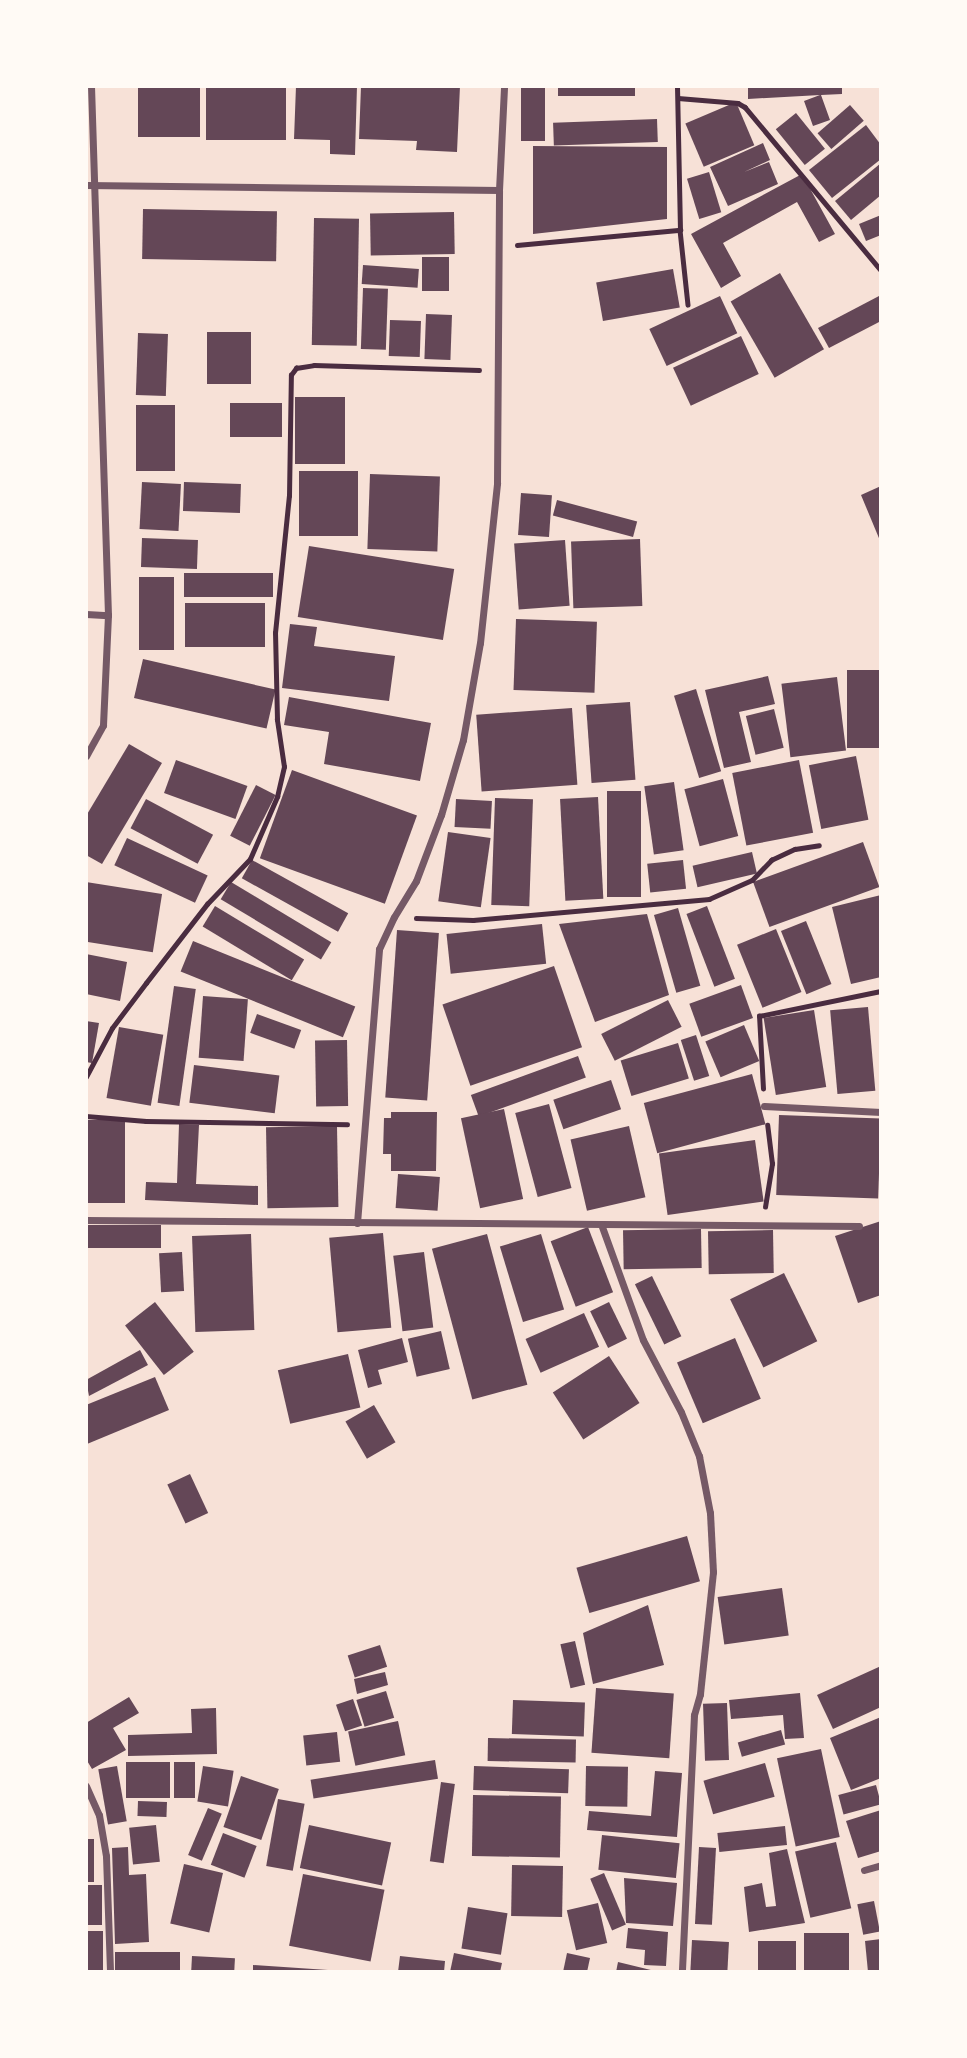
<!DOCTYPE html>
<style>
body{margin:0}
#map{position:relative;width:967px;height:2058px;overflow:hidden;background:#f7e1d7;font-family:Raleway,sans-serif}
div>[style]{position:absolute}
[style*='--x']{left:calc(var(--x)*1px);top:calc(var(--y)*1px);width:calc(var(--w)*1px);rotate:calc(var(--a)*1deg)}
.building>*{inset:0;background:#644757;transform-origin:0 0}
.path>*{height:4.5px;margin:-2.25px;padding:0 2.25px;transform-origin:2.25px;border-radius:2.25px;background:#4a2c40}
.minor>*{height:7px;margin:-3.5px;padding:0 3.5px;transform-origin:3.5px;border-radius:3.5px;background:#755966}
span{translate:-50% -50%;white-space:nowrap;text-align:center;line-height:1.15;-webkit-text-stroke:5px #fffaf5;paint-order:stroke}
.frame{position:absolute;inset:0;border:88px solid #fffaf5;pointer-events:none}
</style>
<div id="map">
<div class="building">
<i style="left:138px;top:86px;width:62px;height:51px"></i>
<i style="left:206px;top:86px;width:80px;height:54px"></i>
<i style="clip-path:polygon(296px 86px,357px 86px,355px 155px,330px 154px,330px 140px,294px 139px)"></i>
<i style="clip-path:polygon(361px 86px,460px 86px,457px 152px,416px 150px,417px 141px,359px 139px)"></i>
<i style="left:521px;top:86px;width:24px;height:55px"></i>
<i style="left:558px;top:86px;width:77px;height:10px"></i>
<i style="clip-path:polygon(748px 86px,842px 86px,842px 94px,821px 95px,830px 120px,813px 126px,804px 101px,820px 95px,748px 99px)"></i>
<i style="left:736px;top:102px;width:47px;height:55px;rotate:67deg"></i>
<i style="left:850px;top:105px;width:21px;height:43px;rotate:49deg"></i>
<i style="left:796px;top:113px;width:46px;height:26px;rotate:51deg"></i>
<i style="left:657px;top:119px;width:23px;height:104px;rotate:88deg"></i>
<i style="clip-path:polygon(866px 125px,881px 145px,881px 159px,832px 198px,809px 170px)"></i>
<i style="clip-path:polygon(763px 143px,770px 160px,744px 172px,769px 162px,778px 184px,728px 206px,710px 167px)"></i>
<i style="clip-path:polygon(533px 146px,667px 147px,667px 219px,533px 234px)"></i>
<i style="clip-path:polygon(881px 163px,881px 195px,851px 220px,835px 201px)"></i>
<i style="left:709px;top:172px;width:42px;height:23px;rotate:73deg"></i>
<i style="clip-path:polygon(802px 174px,835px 234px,819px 242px,797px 202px,723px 243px,741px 276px,721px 288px,691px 234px)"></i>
<i style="left:143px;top:209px;width:134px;height:50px;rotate:1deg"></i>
<i style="left:454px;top:212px;width:42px;height:84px;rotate:89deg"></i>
<i style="clip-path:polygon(881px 215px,881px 235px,866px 241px,859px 224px)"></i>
<i style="left:314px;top:218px;width:45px;height:127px;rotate:1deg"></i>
<i style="left:422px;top:257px;width:27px;height:34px"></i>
<i style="left:363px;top:265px;width:56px;height:19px;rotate:4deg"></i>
<i style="left:673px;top:269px;width:39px;height:78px;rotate:80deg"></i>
<i style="left:780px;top:273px;width:88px;height:57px;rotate:60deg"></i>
<i style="left:363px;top:288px;width:25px;height:61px;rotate:2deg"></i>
<i style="left:720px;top:296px;width:41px;height:78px;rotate:65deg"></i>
<i style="clip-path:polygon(879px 296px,881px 321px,829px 348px,818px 328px)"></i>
<i style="left:426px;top:314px;width:26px;height:45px;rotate:2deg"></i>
<i style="left:390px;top:320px;width:31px;height:36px;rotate:2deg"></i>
<i style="left:207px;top:332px;width:44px;height:52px"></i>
<i style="left:138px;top:333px;width:30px;height:62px;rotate:2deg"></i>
<i style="left:741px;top:336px;width:42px;height:75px;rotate:65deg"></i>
<i style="left:295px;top:397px;width:50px;height:67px"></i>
<i style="left:282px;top:403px;width:34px;height:52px;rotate:90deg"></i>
<i style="left:175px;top:405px;width:66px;height:39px;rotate:90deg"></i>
<i style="left:299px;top:471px;width:59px;height:65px"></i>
<i style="left:370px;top:474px;width:70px;height:75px;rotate:2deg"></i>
<i style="left:142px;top:482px;width:39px;height:47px;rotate:3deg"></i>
<i style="left:184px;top:482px;width:57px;height:29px;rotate:2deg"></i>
<i style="clip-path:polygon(881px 486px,881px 543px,861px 495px)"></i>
<i style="left:521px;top:493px;width:31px;height:42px;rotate:4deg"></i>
<i style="left:557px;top:500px;width:83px;height:16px;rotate:15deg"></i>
<i style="left:142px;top:538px;width:56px;height:29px;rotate:2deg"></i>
<i style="left:640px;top:539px;width:67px;height:69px;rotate:88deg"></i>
<i style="left:565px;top:540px;width:66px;height:51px;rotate:86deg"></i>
<i style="left:309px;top:546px;width:147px;height:72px;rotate:9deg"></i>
<i style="left:184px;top:573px;width:89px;height:24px"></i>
<i style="left:139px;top:577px;width:35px;height:73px"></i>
<i style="left:185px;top:603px;width:80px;height:44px"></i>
<i style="left:516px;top:619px;width:81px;height:71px;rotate:2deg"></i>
<i style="clip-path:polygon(290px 624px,317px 627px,314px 646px,395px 656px,389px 701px,282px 688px)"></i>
<i style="left:143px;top:659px;width:136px;height:40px;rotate:13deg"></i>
<i style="left:881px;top:670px;width:78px;height:34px;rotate:90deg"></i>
<i style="clip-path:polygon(768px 676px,775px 704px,739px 712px,751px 762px,724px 768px,705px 690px)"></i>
<i style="left:837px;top:677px;width:74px;height:56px;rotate:83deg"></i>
<i style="left:696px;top:689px;width:86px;height:23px;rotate:73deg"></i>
<i style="clip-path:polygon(289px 697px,431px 723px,420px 781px,324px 764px,329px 732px,284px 725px)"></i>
<i style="left:630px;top:702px;width:78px;height:44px;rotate:86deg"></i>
<i style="left:572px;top:708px;width:77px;height:96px;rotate:86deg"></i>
<i style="left:774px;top:709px;width:40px;height:29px;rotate:76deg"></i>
<i style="clip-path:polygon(129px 744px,162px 763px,102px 864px,86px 855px,86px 816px)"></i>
<i style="left:856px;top:756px;width:65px;height:48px;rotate:79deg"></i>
<i style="left:176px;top:760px;width:76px;height:35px;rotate:20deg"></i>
<i style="left:799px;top:760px;width:74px;height:68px;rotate:79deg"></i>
<i style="left:292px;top:770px;width:133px;height:94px;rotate:20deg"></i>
<i style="left:723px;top:779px;width:59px;height:40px;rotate:75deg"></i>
<i style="left:674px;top:782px;width:69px;height:30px;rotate:82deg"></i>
<i style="left:256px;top:785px;width:22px;height:57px;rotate:27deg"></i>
<i style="left:607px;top:791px;width:34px;height:106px"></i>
<i style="left:598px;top:797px;width:102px;height:38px;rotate:87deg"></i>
<i style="left:495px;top:798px;width:38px;height:107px;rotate:2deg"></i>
<i style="left:146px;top:799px;width:76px;height:33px;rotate:28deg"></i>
<i style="left:456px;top:799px;width:36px;height:28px;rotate:3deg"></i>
<i style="left:448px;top:832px;width:43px;height:70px;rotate:8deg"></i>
<i style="left:127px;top:838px;width:89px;height:30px;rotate:25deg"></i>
<i style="left:863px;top:842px;width:48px;height:117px;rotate:70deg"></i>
<i style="left:752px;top:852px;width:22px;height:61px;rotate:77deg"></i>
<i style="left:252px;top:860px;width:110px;height:21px;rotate:29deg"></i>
<i style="left:683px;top:860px;width:29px;height:36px;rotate:84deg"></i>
<i style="left:86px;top:882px;width:77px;height:59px;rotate:9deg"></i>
<i style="left:231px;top:882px;width:117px;height:20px;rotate:31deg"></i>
<i style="clip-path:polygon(881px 895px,881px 977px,851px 984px,832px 907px)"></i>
<i style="left:215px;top:906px;width:104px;height:24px;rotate:31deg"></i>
<i style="left:707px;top:906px;width:78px;height:22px;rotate:69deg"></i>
<i style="left:678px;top:908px;width:81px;height:25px;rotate:74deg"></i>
<i style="clip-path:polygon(647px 914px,669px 995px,595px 1022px,559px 924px)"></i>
<i style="left:806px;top:921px;width:68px;height:27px;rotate:68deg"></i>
<i style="left:542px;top:924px;width:40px;height:96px;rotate:84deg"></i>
<i style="left:776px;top:929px;width:68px;height:42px;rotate:68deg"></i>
<i style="left:397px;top:930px;width:42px;height:168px;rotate:4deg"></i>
<i style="left:193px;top:941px;width:175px;height:33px;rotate:22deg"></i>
<i style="clip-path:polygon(86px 954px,127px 962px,120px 1001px,86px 994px)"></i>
<i style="left:554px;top:966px;width:86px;height:118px;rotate:71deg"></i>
<i style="left:741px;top:985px;width:35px;height:55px;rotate:70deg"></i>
<i style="left:174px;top:986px;width:22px;height:118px;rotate:8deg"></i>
<i style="left:203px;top:996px;width:45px;height:62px;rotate:4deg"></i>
<i style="left:668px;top:1000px;width:30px;height:75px;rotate:63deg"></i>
<i style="left:868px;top:1007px;width:84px;height:38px;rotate:85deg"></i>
<i style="left:814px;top:1010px;width:78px;height:51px;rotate:81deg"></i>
<i style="left:257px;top:1014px;width:47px;height:20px;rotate:20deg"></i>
<i style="clip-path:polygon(86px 1021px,99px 1023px,92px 1063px,86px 1062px)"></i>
<i style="left:744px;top:1025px;width:39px;height:42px;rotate:67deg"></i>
<i style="left:119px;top:1027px;width:45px;height:72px;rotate:10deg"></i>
<i style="left:696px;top:1035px;width:43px;height:16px;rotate:72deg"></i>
<i style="left:347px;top:1040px;width:66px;height:32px;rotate:89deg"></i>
<i style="left:678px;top:1043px;width:37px;height:60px;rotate:73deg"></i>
<i style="left:578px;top:1056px;width:23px;height:114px;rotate:70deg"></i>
<i style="left:194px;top:1065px;width:86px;height:38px;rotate:7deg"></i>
<i style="left:752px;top:1074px;width:52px;height:112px;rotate:75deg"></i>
<i style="left:611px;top:1080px;width:31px;height:61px;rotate:71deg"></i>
<i style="left:549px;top:1104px;width:87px;height:35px;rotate:75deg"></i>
<i style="left:504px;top:1109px;width:92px;height:44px;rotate:78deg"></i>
<i style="clip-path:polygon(391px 1112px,437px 1112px,436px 1171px,391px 1171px,391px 1154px,383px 1154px,384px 1118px,391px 1118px)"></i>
<i style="left:779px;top:1115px;width:102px;height:80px;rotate:2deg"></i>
<i style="left:86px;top:1120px;width:39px;height:83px"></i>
<i style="clip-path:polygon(179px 1124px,199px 1125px,196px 1184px,258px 1186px,258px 1205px,145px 1200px,146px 1182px,177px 1183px)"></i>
<i style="left:337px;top:1126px;width:81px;height:71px;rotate:89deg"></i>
<i style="left:629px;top:1126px;width:73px;height:60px;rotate:77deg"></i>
<i style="left:755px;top:1140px;width:62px;height:97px;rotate:82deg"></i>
<i style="left:398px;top:1174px;width:42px;height:34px;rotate:4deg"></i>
<i style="clip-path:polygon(881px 1221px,881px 1295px,858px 1303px,835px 1236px)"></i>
<i style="left:86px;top:1225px;width:75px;height:23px"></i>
<i style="left:588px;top:1227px;width:70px;height:40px;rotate:69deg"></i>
<i style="left:701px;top:1229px;width:39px;height:78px;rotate:89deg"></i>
<i style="left:773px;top:1230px;width:43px;height:65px;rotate:89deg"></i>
<i style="left:383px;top:1233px;width:95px;height:54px;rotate:85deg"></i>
<i style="left:251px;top:1234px;width:96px;height:59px;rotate:88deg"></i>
<i style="left:487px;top:1234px;width:156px;height:57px;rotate:75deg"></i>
<i style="left:541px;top:1234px;width:79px;height:43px;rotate:73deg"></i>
<i style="left:182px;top:1252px;width:39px;height:23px;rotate:87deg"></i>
<i style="left:424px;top:1252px;width:76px;height:31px;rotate:83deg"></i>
<i style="left:784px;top:1273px;width:76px;height:60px;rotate:64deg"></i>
<i style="left:652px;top:1276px;width:67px;height:19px;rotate:64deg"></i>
<i style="left:155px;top:1302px;width:63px;height:38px;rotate:52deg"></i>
<i style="left:609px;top:1302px;width:41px;height:21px;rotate:64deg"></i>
<i style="left:584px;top:1313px;width:37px;height:64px;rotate:66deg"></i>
<i style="left:441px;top:1331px;width:39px;height:34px;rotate:77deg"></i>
<i style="clip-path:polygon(402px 1338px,408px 1362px,378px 1370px,382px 1384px,368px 1388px,358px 1350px)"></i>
<i style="left:735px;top:1338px;width:66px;height:63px;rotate:67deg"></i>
<i style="clip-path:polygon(140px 1350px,148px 1365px,89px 1396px,86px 1380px)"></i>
<i style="left:348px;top:1354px;width:55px;height:72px;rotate:77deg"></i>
<i style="left:609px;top:1356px;width:56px;height:67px;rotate:57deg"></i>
<i style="clip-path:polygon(155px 1377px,169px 1410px,87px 1444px,86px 1405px)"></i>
<i style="left:374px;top:1405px;width:43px;height:33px;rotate:60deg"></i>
<i style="left:190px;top:1474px;width:43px;height:25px;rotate:65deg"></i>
<i style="left:687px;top:1536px;width:47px;height:115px;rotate:74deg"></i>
<i style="left:782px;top:1588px;width:48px;height:65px;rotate:82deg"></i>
<i style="clip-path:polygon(648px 1605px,664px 1665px,593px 1684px,583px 1633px)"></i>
<i style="left:575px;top:1641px;width:45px;height:15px;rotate:77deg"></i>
<i style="left:380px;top:1645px;width:23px;height:34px;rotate:72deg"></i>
<i style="clip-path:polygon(881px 1666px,881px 1707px,833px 1729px,817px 1695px)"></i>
<i style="clip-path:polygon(385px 1672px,388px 1685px,357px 1694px,354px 1679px)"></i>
<i style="left:596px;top:1688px;width:78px;height:65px;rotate:4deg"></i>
<i style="left:386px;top:1691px;width:28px;height:31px;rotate:73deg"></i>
<i style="clip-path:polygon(800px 1693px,804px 1738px,785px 1739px,783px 1715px,731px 1719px,729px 1700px)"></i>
<i style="clip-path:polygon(129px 1697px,139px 1713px,113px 1728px,126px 1750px,92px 1769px,86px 1759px,86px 1723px)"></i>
<i style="left:353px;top:1699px;width:28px;height:18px;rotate:71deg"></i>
<i style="left:513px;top:1700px;width:72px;height:34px;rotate:2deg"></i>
<i style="left:727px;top:1703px;width:57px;height:24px;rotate:88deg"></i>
<i style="clip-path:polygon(216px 1708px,217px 1754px,128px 1756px,128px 1735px,192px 1733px,191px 1709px)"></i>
<i style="clip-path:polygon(881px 1717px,881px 1778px,851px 1790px,830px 1738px)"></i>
<i style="left:398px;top:1721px;width:35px;height:51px;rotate:78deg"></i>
<i style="left:781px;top:1730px;width:15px;height:45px;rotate:74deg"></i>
<i style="left:337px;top:1732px;width:30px;height:34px;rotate:84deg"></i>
<i style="left:488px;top:1738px;width:88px;height:23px;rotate:1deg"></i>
<i style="left:821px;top:1749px;width:90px;height:45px;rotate:78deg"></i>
<i style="left:435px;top:1760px;width:19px;height:126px;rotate:81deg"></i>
<i style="left:126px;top:1762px;width:44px;height:36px"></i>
<i style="left:174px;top:1762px;width:21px;height:36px"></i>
<i style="left:765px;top:1763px;width:35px;height:64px;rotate:74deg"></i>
<i style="left:117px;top:1766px;width:56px;height:19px;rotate:80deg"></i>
<i style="left:203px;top:1766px;width:31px;height:36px;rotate:9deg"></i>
<i style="left:474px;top:1766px;width:95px;height:24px;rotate:2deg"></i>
<i style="left:586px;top:1766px;width:42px;height:40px;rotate:1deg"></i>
<i style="clip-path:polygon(655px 1771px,682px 1773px,677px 1837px,587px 1830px,589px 1811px,651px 1816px)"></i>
<i style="left:241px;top:1776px;width:40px;height:54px;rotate:19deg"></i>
<i style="left:441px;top:1782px;width:14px;height:80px;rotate:8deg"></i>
<i style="left:876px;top:1785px;width:20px;height:39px;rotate:75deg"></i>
<i style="left:473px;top:1795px;width:88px;height:61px;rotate:1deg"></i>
<i style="left:278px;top:1799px;width:27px;height:68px;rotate:10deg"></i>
<i style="left:138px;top:1801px;width:29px;height:15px;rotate:2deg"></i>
<i style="left:208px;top:1808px;width:15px;height:51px;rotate:23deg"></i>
<i style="clip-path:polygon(881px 1810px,881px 1851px,858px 1858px,846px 1821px)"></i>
<i style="left:156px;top:1825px;width:37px;height:27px;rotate:84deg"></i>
<i style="left:309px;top:1825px;width:84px;height:44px;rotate:12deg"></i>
<i style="left:785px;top:1826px;width:19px;height:68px;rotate:84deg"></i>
<i style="left:223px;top:1833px;width:36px;height:34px;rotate:21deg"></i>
<i style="left:602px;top:1835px;width:78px;height:35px;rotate:6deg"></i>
<i style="left:86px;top:1839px;width:8px;height:43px"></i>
<i style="left:836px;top:1842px;width:68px;height:42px;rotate:77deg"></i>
<i style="clip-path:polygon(128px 1847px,129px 1875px,146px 1874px,149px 1942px,115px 1944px,112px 1848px)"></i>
<i style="left:699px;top:1847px;width:17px;height:77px;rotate:3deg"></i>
<i style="clip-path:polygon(787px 1849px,805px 1923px,749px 1932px,744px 1887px,762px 1883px,766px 1907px,776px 1906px,769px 1853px)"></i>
<i style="left:184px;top:1864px;width:40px;height:61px;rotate:13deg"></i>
<i style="left:512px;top:1865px;width:51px;height:51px;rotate:1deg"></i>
<i style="left:604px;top:1873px;width:56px;height:15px;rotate:67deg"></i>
<i style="left:303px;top:1874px;width:83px;height:73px;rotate:11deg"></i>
<i style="clip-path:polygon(624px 1878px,677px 1883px,673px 1926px,626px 1923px)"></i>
<i style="left:86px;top:1885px;width:16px;height:40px"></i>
<i style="left:874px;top:1901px;width:31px;height:17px;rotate:79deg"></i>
<i style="left:598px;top:1903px;width:41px;height:32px;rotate:77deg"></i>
<i style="left:468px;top:1907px;width:40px;height:42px;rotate:9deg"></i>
<i style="clip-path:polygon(628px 1928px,668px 1932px,666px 1966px,644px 1965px,645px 1950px,626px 1948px)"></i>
<i style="left:86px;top:1931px;width:17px;height:41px"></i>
<i style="left:849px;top:1933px;width:39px;height:45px;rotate:90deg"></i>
<i style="clip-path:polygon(881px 1939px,881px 1972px,868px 1972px,865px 1941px)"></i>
<i style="left:692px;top:1940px;width:37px;height:32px;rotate:3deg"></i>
<i style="left:758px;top:1941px;width:38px;height:31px"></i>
<i style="left:115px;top:1952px;width:65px;height:20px"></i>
<i style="clip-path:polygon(454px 1953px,502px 1963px,500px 1972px,450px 1972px)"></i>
<i style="clip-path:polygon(567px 1953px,590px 1958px,587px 1972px,563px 1972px)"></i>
<i style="left:192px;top:1956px;width:43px;height:14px;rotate:3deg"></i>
<i style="clip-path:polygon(400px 1956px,445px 1961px,444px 1972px,398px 1972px)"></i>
<i style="clip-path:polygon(618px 1962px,655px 1971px,655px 1972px,616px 1972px)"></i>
<i style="clip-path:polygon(253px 1965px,328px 1970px,328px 1972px,253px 1972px)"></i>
</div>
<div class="path">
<i style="--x:678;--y:98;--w:60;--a:4.8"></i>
<i style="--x:738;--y:103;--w:8;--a:30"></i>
<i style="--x:745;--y:107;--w:212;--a:50.2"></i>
<i style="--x:680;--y:230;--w:75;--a:83.9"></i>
<i style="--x:517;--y:245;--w:164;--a:-5.3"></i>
<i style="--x:680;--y:230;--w:144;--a:-91.2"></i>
<i style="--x:416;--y:918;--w:57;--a:2"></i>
<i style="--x:473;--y:920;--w:237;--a:-5.1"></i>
<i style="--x:709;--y:899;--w:47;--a:-23.8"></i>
<i style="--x:752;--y:880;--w:28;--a:-46"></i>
<i style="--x:771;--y:860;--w:26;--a:-25"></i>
<i style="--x:795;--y:849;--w:24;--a:-9"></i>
<i style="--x:86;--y:1077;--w:55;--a:-62"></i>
<i style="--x:112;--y:1028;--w:56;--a:-52.9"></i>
<i style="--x:146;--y:983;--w:100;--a:-52.3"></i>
<i style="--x:207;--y:904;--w:62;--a:-46.3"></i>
<i style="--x:250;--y:859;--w:68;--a:-66.5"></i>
<i style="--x:277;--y:797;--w:31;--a:-77"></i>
<i style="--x:284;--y:767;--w:48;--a:-98.5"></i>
<i style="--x:277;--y:720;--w:87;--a:-91.3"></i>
<i style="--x:275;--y:633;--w:138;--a:-84.2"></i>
<i style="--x:289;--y:496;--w:121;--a:-89.1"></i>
<i style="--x:291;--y:375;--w:9;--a:-54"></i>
<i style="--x:296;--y:368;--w:18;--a:-9"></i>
<i style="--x:314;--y:365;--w:165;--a:1.7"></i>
<i style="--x:763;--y:1089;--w:73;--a:-93.1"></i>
<i style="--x:759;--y:1016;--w:125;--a:-11.6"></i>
<i style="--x:86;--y:1116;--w:60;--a:4.8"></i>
<i style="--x:146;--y:1121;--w:201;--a:0.9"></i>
<i style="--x:765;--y:1207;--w:44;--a:-80.8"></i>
<i style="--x:772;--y:1164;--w:39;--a:-97"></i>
</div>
<div class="minor">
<i style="--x:86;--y:185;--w:413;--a:0.7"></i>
<i style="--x:86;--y:614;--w:22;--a:3"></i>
<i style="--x:86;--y:756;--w:35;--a:-61"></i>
<i style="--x:103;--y:725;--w:110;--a:-87.4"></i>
<i style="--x:108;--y:615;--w:529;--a:-91.84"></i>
<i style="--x:764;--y:1106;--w:117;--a:2.9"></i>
<i style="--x:86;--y:1220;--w:773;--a:0.44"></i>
<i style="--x:357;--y:1223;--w:275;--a:-85.4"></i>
<i style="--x:379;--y:949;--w:35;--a:-65"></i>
<i style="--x:394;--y:917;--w:42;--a:-58.6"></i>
<i style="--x:416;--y:881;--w:71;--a:-69.3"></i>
<i style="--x:441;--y:815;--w:78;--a:-73.7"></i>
<i style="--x:463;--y:740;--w:98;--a:-80.1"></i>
<i style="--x:480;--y:643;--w:161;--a:-83.9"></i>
<i style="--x:497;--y:483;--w:293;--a:-89.6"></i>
<i style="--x:499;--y:190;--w:104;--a:-87.2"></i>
<i style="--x:601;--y:1224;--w:123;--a:70.1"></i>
<i style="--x:643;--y:1340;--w:81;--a:62.2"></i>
<i style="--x:681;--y:1412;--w:48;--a:67.8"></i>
<i style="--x:699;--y:1456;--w:58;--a:79.1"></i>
<i style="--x:710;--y:1513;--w:59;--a:87.1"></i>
<i style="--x:713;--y:1572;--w:123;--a:96.1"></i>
<i style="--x:700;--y:1694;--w:22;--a:106"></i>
<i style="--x:694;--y:1715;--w:257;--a:92.7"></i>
<i style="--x:86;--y:1786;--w:32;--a:66"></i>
<i style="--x:99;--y:1815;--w:42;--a:80.3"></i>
<i style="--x:106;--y:1856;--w:116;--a:88"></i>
<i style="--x:864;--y:1870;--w:18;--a:-16"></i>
</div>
<div class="frame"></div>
</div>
